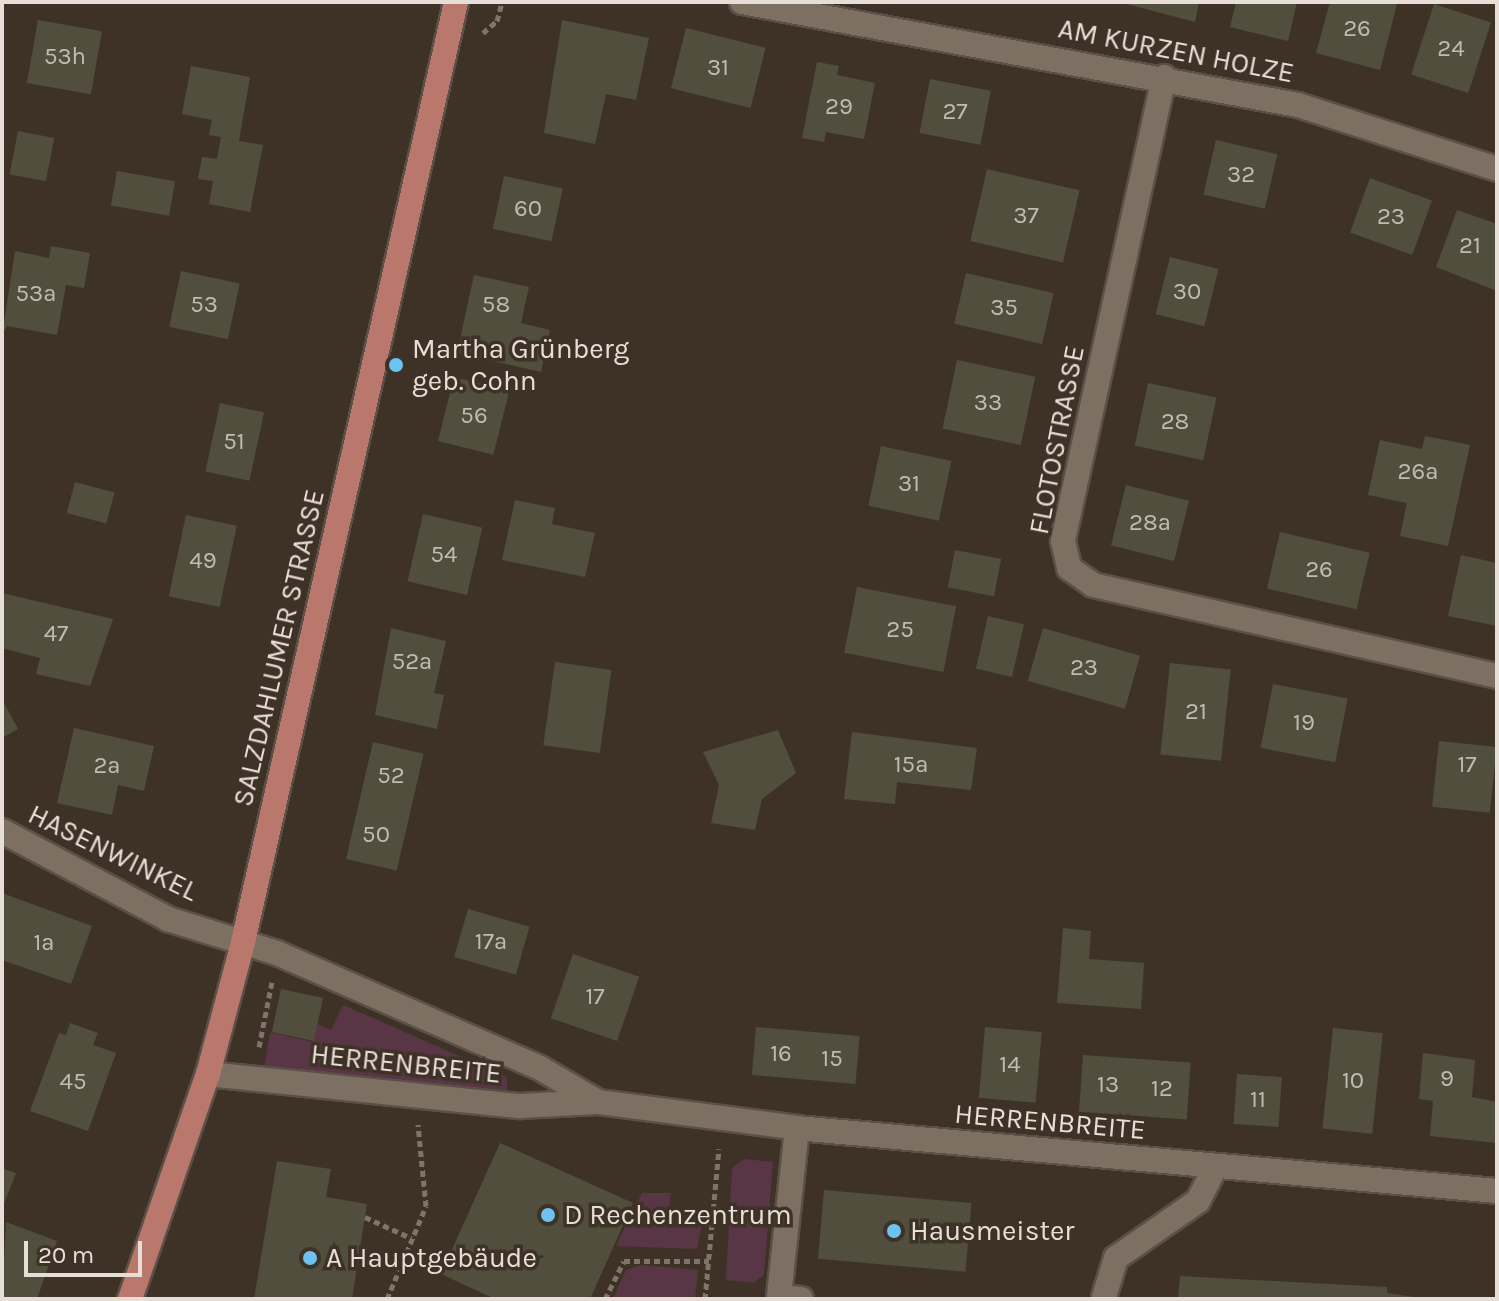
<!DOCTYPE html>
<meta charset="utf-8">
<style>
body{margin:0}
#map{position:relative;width:1499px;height:1301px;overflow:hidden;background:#3e3227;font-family:Karla,sans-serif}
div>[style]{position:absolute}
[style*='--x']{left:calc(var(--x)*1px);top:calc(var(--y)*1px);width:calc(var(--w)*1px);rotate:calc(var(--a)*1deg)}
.green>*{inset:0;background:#593645}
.building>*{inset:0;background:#524e3e;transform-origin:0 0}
.path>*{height:5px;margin-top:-2.5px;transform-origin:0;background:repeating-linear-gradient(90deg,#7f746b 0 6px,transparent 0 10px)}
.roads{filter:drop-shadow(2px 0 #5b5047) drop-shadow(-2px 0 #5b5047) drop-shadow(0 2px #5b5047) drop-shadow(0 -2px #5b5047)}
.minor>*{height:24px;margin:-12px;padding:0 12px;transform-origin:12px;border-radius:12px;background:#7d6f62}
.major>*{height:24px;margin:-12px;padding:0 12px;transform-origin:12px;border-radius:12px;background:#ba776c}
.dots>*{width:22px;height:22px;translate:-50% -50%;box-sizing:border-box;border:4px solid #3e3227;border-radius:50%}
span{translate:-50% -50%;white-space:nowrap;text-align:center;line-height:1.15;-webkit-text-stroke:7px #3e3227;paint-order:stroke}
.number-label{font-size:24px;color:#c2bab2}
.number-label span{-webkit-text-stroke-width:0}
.street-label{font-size:28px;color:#e7ded8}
.poi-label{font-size:28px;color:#e7ded8}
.left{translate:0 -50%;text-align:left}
.frame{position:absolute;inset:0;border:4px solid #e7ded8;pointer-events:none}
.scale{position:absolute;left:24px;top:1241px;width:118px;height:36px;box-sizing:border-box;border:4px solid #e7ded8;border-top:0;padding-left:10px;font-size:24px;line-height:28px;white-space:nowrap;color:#e7ded8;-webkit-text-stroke:6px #3e3227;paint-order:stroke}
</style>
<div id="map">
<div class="green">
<i style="clip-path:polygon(343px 1005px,507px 1077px,507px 1090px,263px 1075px,270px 1032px,312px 1042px,317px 1024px,331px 1030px)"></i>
<i style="clip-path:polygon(744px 1159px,773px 1162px,764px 1274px,754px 1283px,726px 1280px,732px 1168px)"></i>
<i style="clip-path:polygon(642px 1193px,671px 1193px,669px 1207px,704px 1213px,697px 1249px,616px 1246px)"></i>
<i style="clip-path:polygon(641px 1265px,698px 1270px,695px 1299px,613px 1299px,626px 1270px)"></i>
</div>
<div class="building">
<i style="clip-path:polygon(1119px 2px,1199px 2px,1195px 22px)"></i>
<i style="clip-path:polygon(1236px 2px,1297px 2px,1288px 41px,1230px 27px)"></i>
<i style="clip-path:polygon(1330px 2px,1397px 4px,1380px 70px,1316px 53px)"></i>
<i style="left:1434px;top:4px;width:60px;height:74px;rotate:18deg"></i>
<i style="left:38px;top:20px;width:65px;height:64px;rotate:10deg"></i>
<i style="clip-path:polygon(562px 20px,649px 38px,636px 100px,606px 94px,595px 144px,544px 133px)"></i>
<i style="left:686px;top:28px;width:82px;height:62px;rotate:14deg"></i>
<i style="clip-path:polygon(817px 62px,839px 66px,837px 75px,875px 83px,864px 139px,826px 132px,824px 142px,802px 138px)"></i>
<i style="clip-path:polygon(191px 66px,250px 77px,239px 141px,263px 145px,250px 212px,209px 204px,213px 181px,198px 179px,202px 157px,217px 159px,221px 137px,209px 135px,212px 120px,182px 114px)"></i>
<i style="left:930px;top:79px;width:62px;height:55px;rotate:11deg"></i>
<i style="left:18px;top:131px;width:37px;height:44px;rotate:11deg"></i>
<i style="left:1216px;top:140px;width:63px;height:56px;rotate:13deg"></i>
<i style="left:987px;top:169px;width:95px;height:74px;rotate:13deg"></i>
<i style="left:117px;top:171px;width:59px;height:35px;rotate:10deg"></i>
<i style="left:504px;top:176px;width:60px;height:54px;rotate:12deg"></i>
<i style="left:1370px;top:178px;width:66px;height:58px;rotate:20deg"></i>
<i style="clip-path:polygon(1457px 210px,1497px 224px,1497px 291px,1436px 267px)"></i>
<i style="clip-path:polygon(51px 246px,90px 253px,84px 288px,66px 285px,57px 335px,7px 326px,2px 335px,15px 251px,49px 258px)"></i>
<i style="left:1170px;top:257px;width:50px;height:59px;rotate:14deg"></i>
<i style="left:181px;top:271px;width:60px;height:57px;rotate:12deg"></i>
<i style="left:966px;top:273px;width:90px;height:52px;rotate:13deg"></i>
<i style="clip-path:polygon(474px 275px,529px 287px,521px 323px,550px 330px,541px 372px,457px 353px)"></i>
<i style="left:957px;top:360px;width:80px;height:70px;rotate:12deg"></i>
<i style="left:454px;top:377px;width:57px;height:66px;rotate:14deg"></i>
<i style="left:1148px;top:383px;width:70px;height:64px;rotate:12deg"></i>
<i style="left:220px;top:403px;width:45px;height:70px;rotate:12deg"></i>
<i style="clip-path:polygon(1425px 436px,1470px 445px,1448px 546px,1400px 536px,1407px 503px,1368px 495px,1380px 440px,1422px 449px)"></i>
<i style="left:881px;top:446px;width:72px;height:61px;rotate:12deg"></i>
<i style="left:75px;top:482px;width:41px;height:32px;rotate:15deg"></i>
<i style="left:1126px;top:485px;width:65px;height:62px;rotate:14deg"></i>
<i style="clip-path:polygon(515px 500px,555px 508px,552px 524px,595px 533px,585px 577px,502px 560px)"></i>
<i style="left:423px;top:514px;width:61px;height:69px;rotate:13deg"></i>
<i style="left:186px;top:515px;width:52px;height:83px;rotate:12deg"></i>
<i style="left:1280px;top:532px;width:92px;height:58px;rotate:13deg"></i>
<i style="left:955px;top:550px;width:47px;height:38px;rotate:11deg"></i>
<i style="clip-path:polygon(1461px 555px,1497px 563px,1497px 626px,1448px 616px)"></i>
<i style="left:857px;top:587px;width:101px;height:67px;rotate:11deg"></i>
<i style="clip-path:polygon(2px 593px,113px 619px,90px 686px,36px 674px,40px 658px,2px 648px)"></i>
<i style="left:988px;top:616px;width:37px;height:54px;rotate:13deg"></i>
<i style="clip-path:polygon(391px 628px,446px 641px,434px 693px,444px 695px,437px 729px,375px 715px)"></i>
<i style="left:1043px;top:628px;width:101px;height:55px;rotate:16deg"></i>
<i style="left:555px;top:662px;width:57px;height:84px;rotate:8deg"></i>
<i style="left:1170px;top:663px;width:61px;height:92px;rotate:6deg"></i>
<i style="left:1273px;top:684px;width:76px;height:65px;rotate:11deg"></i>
<i style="clip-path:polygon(2px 699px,18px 729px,2px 738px)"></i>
<i style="clip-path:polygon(74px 728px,154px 746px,144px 791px,118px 785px,112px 815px,57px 803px)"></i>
<i style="clip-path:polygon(778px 730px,796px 773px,762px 799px,755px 830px,711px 823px,719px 785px,703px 752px)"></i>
<i style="clip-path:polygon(852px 732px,977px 748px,971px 790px,897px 782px,895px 804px,844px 799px)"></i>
<i style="left:1439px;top:741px;width:58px;height:66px;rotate:6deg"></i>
<i style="left:373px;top:742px;width:52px;height:120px;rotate:13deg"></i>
<i style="clip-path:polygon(2px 893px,92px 926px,71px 984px,2px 960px)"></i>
<i style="left:468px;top:909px;width:64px;height:50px;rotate:16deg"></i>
<i style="clip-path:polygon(1063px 928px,1091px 931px,1089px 959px,1144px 963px,1141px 1009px,1057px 1003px)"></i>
<i style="left:573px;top:954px;width:70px;height:68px;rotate:19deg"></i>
<i style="left:281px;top:989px;width:43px;height:44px;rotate:12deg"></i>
<i style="clip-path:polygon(70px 1023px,98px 1033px,93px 1045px,116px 1053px,88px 1131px,30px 1111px,59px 1033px,66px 1035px)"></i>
<i style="left:756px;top:1027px;width:104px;height:48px;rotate:5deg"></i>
<i style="left:985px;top:1027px;width:57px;height:71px;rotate:5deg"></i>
<i style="left:1333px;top:1028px;width:50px;height:101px;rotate:6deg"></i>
<i style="clip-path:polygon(1423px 1053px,1475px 1060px,1472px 1097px,1497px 1102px,1497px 1143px,1430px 1136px,1433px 1101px,1419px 1099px)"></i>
<i style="left:1083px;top:1055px;width:108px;height:57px;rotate:4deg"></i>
<i style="left:1237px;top:1074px;width:45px;height:50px;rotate:4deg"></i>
<i style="clip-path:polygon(500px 1143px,633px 1203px,590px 1299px,495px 1299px,441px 1274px)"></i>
<i style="clip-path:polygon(277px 1161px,331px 1169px,326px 1197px,367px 1204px,352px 1299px,254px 1299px)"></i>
<i style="clip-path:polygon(2px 1168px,16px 1173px,2px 1209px)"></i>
<i style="left:824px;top:1190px;width:148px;height:69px;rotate:5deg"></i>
<i style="clip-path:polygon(6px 1222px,57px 1241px,37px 1299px,2px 1299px)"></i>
<i style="clip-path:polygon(1180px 1276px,1387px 1287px,1387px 1293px,1428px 1299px,1178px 1299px)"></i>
</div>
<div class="path">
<i style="--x:483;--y:33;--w:18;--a:-41"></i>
<i style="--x:497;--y:21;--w:20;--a:-75"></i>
<i style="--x:259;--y:1047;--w:66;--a:-78.7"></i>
<i style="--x:365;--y:1217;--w:51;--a:24.5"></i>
<i style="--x:387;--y:1299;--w:101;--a:-67.2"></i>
<i style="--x:426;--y:1206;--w:82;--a:-95.6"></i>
<i style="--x:605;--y:1299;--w:42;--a:-63.4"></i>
<i style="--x:624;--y:1261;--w:85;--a:0"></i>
<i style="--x:705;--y:1299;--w:151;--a:-84.7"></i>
</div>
<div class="roads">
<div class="minor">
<i style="--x:742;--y:2;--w:565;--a:10.5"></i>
<i style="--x:1298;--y:105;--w:209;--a:17.8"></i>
<i style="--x:1164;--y:77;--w:475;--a:102.3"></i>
<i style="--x:1063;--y:541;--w:28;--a:77"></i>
<i style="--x:1069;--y:568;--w:29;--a:35"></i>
<i style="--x:1093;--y:585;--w:414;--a:12.7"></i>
<i style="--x:2;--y:831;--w:188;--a:27.9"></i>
<i style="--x:168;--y:919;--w:114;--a:17.3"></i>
<i style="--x:277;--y:953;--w:287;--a:23.6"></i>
<i style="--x:540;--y:1068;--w:67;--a:30.4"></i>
<i style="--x:208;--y:1074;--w:314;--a:5.9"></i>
<i style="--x:520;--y:1106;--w:78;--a:-2.9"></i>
<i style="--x:598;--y:1102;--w:201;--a:7.4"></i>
<i style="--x:797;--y:1128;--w:703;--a:5.14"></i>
<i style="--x:797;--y:1128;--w:170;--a:96.1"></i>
<i style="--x:779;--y:1297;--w:22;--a:5"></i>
<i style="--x:1104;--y:1297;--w:41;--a:-72.9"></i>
<i style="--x:1116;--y:1258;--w:100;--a:-34.8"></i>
<i style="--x:1198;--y:1201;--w:37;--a:-63"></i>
</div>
<div class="major">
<i style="--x:130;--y:1299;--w:238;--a:-70.9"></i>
<i style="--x:208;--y:1074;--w:137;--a:-75.1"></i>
<i style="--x:243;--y:942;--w:964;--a:-77.23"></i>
</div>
</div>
<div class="dots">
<i style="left:396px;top:365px;background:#6cc3f2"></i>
<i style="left:548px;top:1215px;background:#6cc3f2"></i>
<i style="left:894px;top:1231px;background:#6cc3f2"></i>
<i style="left:310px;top:1258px;background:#6cc3f2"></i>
</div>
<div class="number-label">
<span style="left:1357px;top:29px">26</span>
<span style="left:1451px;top:49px">24</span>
<span style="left:65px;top:57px">53h</span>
<span style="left:718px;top:68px">31</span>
<span style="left:839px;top:107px">29</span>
<span style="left:955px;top:112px">27</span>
<span style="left:1241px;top:175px">32</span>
<span style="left:528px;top:209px">60</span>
<span style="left:1026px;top:216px">37</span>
<span style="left:1391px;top:217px">23</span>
<span style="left:1470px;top:246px">21</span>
<span style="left:1187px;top:292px">30</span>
<span style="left:36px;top:294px">53a</span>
<span style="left:204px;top:305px">53</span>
<span style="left:496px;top:305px">58</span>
<span style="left:1004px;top:308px">35</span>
<span style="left:988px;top:403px">33</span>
<span style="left:474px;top:416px">56</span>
<span style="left:1175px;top:422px">28</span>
<span style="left:234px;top:442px">51</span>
<span style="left:1418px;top:472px">26a</span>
<span style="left:909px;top:484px">31</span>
<span style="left:1150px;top:523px">28a</span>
<span style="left:444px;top:555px">54</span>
<span style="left:203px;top:561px">49</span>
<span style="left:1319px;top:570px">26</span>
<span style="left:900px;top:630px">25</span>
<span style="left:56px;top:634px">47</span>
<span style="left:412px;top:662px">52a</span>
<span style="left:1084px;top:668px">23</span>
<span style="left:1196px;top:712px">21</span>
<span style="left:1304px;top:723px">19</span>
<span style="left:911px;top:765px">15a</span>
<span style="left:1467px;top:765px">17</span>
<span style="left:107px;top:766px">2a</span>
<span style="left:391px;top:776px">52</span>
<span style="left:376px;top:835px">50</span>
<span style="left:491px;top:942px">17a</span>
<span style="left:44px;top:943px">1a</span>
<span style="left:595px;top:997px">17</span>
<span style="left:781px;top:1054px">16</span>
<span style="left:832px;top:1059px">15</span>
<span style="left:1010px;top:1065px">14</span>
<span style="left:1447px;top:1079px">9</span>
<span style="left:1353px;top:1081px">10</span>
<span style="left:73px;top:1082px">45</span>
<span style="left:1108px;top:1085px">13</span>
<span style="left:1162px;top:1089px">12</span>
<span style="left:1258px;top:1100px">11</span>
</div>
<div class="street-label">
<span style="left:1176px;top:51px;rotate:11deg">AM KURZEN HOLZE</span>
<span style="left:1057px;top:440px;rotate:-79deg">FLOTOSTRASSE</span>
<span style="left:279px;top:648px;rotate:-77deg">SALZDAHLUMER STRASSE</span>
<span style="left:113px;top:853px;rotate:26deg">HASENWINKEL</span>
<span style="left:406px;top:1064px;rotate:6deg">HERRENBREITE</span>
<span style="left:1050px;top:1122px;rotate:5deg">HERRENBREITE</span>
</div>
<div class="poi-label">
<span class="left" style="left:412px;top:365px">Martha Grünberg<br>geb. Cohn</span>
<span class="left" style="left:564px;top:1215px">D Rechenzentrum</span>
<span class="left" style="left:910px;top:1231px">Hausmeister</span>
<span class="left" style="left:326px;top:1258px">A Hauptgebäude</span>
</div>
<div class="frame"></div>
<div class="scale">20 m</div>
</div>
